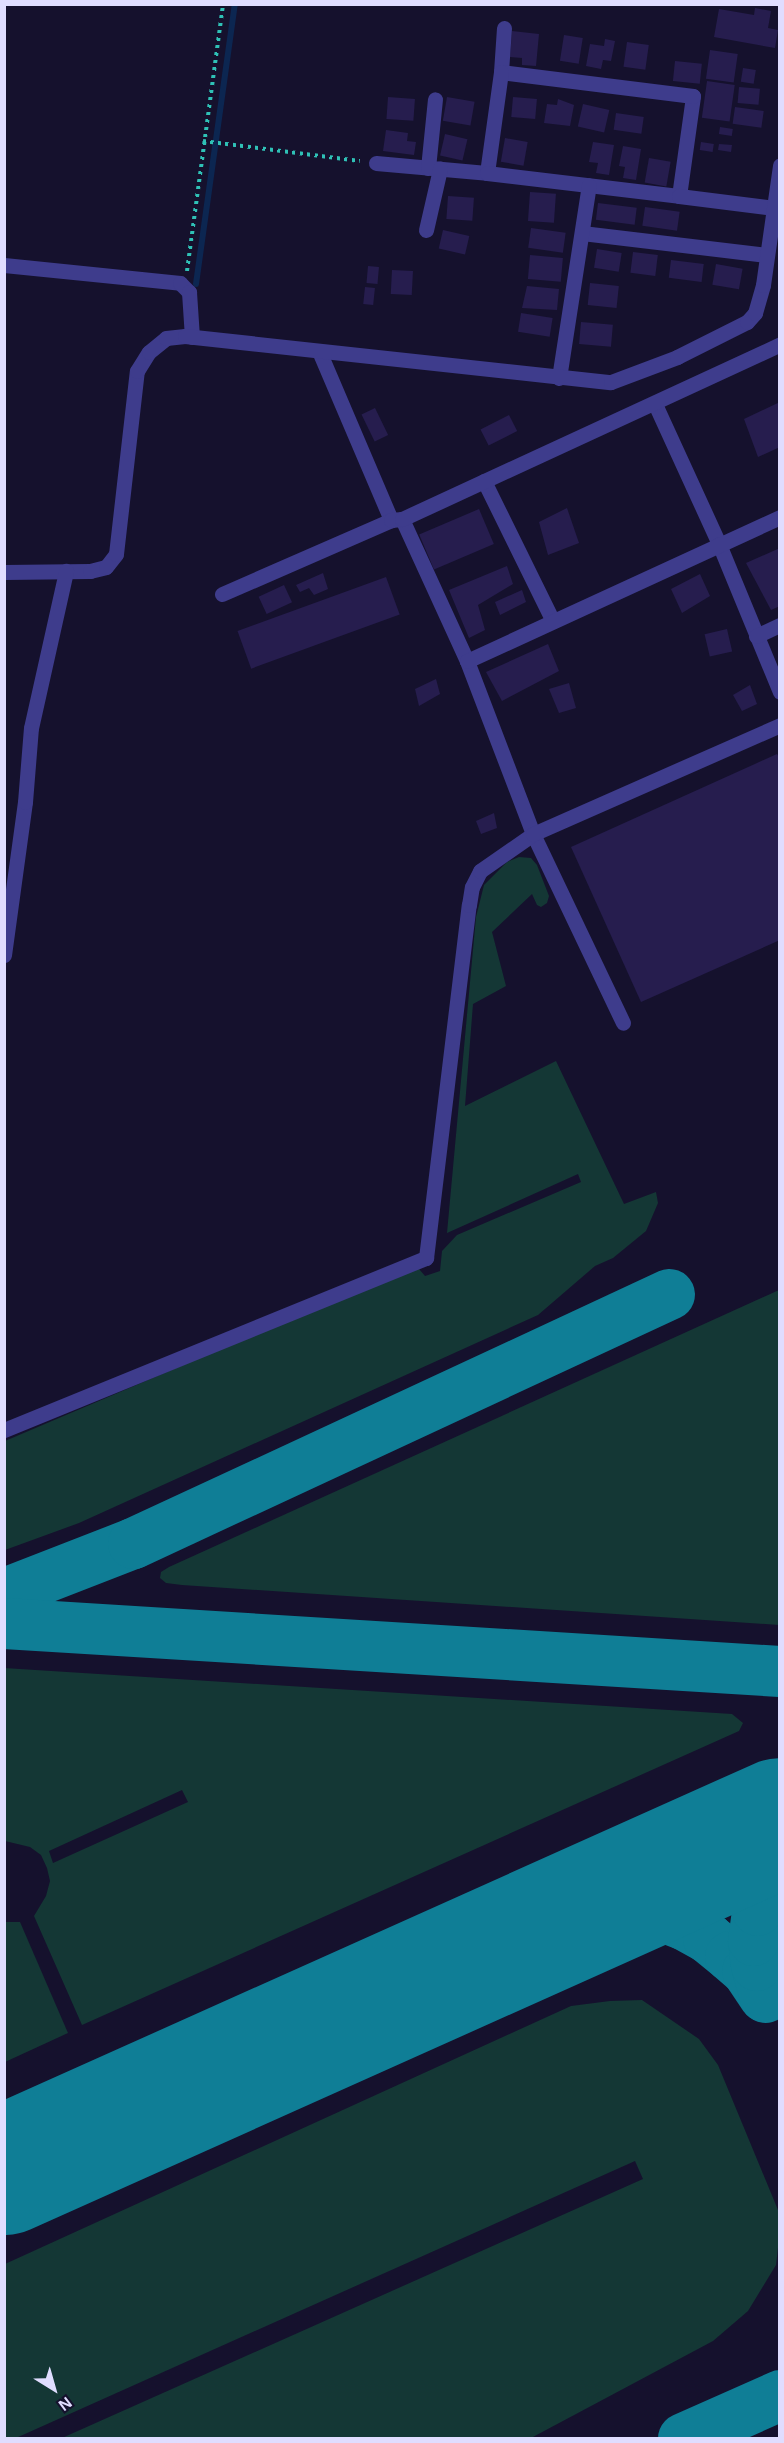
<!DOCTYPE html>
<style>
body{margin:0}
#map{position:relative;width:784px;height:2443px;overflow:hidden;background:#15112d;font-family:Arial,sans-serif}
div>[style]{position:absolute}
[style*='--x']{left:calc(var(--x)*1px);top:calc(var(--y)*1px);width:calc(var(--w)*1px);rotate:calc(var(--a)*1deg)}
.green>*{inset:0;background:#143735}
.stream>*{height:6px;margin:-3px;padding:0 3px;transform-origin:3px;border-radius:3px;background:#0c2651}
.taxiway>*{height:51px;margin:-25.5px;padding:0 25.5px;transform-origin:25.5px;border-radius:25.5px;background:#0f7e96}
.runway>*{height:129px;margin:-64.5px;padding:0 64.5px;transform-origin:64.5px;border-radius:64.5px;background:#0f7e96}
.building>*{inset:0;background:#261d4e;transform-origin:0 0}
.path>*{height:4px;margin-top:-2px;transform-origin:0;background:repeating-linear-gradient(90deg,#2fc1b6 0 3px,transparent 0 7.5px)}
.minor>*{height:15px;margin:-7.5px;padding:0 7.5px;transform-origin:7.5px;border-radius:7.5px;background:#3e3c8c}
span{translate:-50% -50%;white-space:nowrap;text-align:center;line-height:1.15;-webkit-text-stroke:4.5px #15112d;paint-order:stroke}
.frame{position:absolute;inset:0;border:6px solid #e0ddff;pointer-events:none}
.north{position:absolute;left:24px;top:2359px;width:60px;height:60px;-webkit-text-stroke:4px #15112d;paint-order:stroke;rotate:143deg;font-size:16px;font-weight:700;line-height:24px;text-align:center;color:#e0ddff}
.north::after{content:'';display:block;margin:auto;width:21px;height:27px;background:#e0ddff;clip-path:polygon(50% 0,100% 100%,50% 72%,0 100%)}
</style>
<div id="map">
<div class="green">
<i style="clip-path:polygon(519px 857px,531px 858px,537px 865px,549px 896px,547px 903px,541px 907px,537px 905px,532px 894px,492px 932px,506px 986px,473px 1004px,465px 1106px,556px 1061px,624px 1204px,656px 1192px,658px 1203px,646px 1231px,613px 1258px,595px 1266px,538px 1315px,79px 1523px,5px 1550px,5px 1441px,411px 1268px,419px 1269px,425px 1276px,440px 1271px,442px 1251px,457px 1235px,581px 1182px,578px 1174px,447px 1233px,476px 917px,484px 885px,507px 862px)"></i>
<i style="clip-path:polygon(779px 1290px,779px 1625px,182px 1585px,166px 1583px,160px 1578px,161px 1572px,169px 1567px)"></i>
<i style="clip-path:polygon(evenodd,4px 1668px,732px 1714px,743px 1723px,739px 1731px,82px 2025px,34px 1916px,46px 1896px,50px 1881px,47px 1868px,41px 1855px,30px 1847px,5px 1841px,4px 1668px,182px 1790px,188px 1802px,53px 1863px,49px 1851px,182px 1790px)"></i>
<i style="clip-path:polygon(5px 1922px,20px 1922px,68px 2033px,5px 2062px)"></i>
<i style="clip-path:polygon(642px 2000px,699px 2039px,718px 2065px,778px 2210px,779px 2239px,776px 2265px,748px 2311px,713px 2341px,531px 2438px,62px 2438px,643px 2179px,635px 2161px,16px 2438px,5px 2438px,5px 2264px,571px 2006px,610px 2001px)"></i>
</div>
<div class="stream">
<i style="--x:196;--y:284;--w:283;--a:-82.1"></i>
</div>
<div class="taxiway">
<i style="--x:4;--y:1593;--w:138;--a:-21.2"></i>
<i style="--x:133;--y:1543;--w:591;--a:-24.92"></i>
<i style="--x:4;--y:1623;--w:777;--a:3.54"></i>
<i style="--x:594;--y:1907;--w:47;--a:1.2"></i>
<i style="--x:641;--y:1908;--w:45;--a:20.9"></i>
<i style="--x:683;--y:1924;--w:29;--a:29"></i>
<i style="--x:708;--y:1938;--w:28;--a:39"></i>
<i style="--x:730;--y:1956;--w:23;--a:41"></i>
<i style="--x:747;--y:1971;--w:30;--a:56"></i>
<i style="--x:765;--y:1997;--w:33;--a:-106"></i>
<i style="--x:756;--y:1965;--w:25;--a:-97"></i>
<i style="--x:753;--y:1940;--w:30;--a:-82"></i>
<i style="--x:757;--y:1910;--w:65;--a:-69.3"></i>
<i style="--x:683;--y:2438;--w:106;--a:-23.9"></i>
</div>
<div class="runway">
<i style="--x:4;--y:2170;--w:850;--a:-24.15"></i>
</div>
<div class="building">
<i style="clip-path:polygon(755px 8px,771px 11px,768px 28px,778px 30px,775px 48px,714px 37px,719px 9px,754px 15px)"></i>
<i style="clip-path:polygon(512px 31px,539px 34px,536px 66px,522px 65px,522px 58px,510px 57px)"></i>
<i style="left:564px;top:35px;width:19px;height:26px;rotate:9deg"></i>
<i style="clip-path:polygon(605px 39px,615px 41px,611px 61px,603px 60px,601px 69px,586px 66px,590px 44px,604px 46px)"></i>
<i style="left:627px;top:42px;width:22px;height:25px;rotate:8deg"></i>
<i style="left:710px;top:50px;width:28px;height:29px;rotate:8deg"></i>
<i style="left:675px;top:61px;width:27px;height:20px;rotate:6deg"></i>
<i style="left:743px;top:68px;width:13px;height:14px;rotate:9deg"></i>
<i style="left:707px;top:81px;width:28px;height:37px;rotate:8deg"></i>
<i style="left:739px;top:87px;width:21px;height:16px;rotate:5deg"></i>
<i style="left:388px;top:97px;width:27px;height:22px;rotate:4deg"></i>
<i style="left:447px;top:97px;width:28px;height:24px;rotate:10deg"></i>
<i style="left:513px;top:97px;width:24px;height:20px;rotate:5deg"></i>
<i style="clip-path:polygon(558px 99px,574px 105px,570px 126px,544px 123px,547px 104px,557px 105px)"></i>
<i style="left:583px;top:104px;width:27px;height:23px;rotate:13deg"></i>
<i style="left:735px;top:107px;width:29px;height:17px;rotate:8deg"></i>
<i style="left:616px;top:113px;width:28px;height:17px;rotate:8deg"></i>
<i style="left:720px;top:127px;width:13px;height:7px;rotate:9deg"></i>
<i style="clip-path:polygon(386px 130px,408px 133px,407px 141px,416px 142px,414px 155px,383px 151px)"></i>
<i style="left:445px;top:134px;width:23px;height:22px;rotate:13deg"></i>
<i style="left:505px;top:138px;width:23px;height:24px;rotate:10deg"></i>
<i style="clip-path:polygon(593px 142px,614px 145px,609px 175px,596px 173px,598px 163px,589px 162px)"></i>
<i style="left:701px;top:142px;width:13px;height:8px;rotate:9deg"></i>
<i style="clip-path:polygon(719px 144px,732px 145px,731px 152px,718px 150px)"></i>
<i style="clip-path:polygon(623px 146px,641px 149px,636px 180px,623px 178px,625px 167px,619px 166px)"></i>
<i style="left:649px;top:158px;width:22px;height:25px;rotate:10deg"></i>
<i style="left:530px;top:192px;width:26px;height:29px;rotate:4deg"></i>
<i style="left:448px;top:196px;width:26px;height:23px;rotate:4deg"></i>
<i style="left:598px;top:203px;width:39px;height:17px;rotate:7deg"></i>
<i style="left:645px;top:207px;width:35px;height:19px;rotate:8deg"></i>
<i style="left:531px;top:228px;width:35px;height:20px;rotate:8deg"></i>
<i style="left:443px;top:230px;width:27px;height:19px;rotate:13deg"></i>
<i style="left:597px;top:249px;width:25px;height:19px;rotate:9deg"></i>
<i style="left:633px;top:252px;width:25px;height:21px;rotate:7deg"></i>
<i style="left:530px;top:255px;width:33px;height:24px;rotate:5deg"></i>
<i style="left:671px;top:260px;width:33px;height:18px;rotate:7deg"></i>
<i style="left:716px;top:264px;width:27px;height:21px;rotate:10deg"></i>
<i style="left:368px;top:266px;width:11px;height:17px;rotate:5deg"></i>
<i style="left:392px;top:270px;width:21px;height:24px;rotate:3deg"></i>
<i style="left:590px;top:283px;width:29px;height:22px;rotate:6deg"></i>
<i style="clip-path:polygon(527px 286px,559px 289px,557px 310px,522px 308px)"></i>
<i style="left:365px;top:287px;width:10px;height:17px;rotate:6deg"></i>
<i style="left:521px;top:313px;width:32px;height:19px;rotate:9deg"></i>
<i style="left:581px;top:322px;width:32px;height:22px;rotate:5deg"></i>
<i style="clip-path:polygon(780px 402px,780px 447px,758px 457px,744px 419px)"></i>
<i style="left:375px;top:408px;width:30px;height:15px;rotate:64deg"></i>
<i style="left:509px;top:415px;width:18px;height:32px;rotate:63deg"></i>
<i style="clip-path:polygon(567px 508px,579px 543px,548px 555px,539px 522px)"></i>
<i style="left:479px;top:509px;width:38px;height:65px;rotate:67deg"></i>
<i style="clip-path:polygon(780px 548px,780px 606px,771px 610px,746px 563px)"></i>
<i style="clip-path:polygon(507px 566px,513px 584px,478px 605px,485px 630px,469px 638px,449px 590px)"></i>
<i style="clip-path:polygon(323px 573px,328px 589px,314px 595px,309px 588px,300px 592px,296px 585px)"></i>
<i style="clip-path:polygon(700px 574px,710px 596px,682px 613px,671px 589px)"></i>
<i style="left:386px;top:577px;width:40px;height:158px;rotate:70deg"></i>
<i style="left:284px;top:585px;width:19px;height:28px;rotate:65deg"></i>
<i style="clip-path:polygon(522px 590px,526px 602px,500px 615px,495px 602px)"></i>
<i style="left:727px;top:629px;width:23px;height:23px;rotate:77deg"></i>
<i style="clip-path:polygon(548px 644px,559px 671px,502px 701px,486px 672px)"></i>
<i style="clip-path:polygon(436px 679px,440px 694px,419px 706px,415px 689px)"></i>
<i style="clip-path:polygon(569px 683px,576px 708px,559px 713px,549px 689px)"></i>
<i style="clip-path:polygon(750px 685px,757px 704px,742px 711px,733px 695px)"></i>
<i style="clip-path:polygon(777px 754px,780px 759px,780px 940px,641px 1002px,571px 847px)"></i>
<i style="clip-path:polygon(494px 813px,497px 828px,481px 834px,476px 821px)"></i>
</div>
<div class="path">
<i style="--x:203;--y:141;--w:158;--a:7.3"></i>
<i style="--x:187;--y:271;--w:269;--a:-82.3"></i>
</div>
<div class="minor">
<i style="--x:501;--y:72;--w:44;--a:-86.1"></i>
<i style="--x:376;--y:163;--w:111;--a:5.1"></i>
<i style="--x:428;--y:168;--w:69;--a:-84.2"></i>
<i style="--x:679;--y:196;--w:101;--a:-82"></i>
<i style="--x:693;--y:96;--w:193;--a:-172.9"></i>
<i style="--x:501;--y:72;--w:102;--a:97.9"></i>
<i style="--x:487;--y:173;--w:193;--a:6.8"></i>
<i style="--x:679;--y:196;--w:96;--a:7.2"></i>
<i style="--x:426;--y:230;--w:63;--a:-77.1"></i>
<i style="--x:582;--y:233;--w:186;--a:6.8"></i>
<i style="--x:4;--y:265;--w:177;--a:5.8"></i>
<i style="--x:180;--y:283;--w:13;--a:45"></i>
<i style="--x:189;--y:292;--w:45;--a:86.2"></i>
<i style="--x:319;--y:351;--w:184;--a:66.9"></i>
<i style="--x:559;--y:378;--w:195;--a:-81.2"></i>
<i style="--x:655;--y:404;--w:154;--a:65.4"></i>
<i style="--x:719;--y:544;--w:160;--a:67.6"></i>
<i style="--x:484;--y:481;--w:156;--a:63.8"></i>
<i style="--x:402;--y:519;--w:156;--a:65.4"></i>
<i style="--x:467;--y:661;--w:185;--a:69.1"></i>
<i style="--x:533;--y:834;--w:209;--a:64.5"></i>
<i style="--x:4;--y:572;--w:86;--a:-0.7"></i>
<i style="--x:90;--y:571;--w:16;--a:-14"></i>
<i style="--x:106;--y:567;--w:16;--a:-52"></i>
<i style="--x:116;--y:554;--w:184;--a:-83.5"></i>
<i style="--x:137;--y:371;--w:22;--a:-58"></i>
<i style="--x:149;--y:352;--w:22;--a:-39"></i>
<i style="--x:166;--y:338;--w:19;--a:-6"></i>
<i style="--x:185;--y:336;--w:428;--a:6.2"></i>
<i style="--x:611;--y:382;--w:71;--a:-20.7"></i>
<i style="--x:677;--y:357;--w:78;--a:-26.6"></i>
<i style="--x:747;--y:322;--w:12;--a:-48"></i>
<i style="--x:755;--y:313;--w:29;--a:-74"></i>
<i style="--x:763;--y:285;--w:121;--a:-81.9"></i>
<i style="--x:222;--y:594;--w:184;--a:-23.6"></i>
<i style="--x:391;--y:520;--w:11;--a:-5"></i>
<i style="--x:402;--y:519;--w:417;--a:-24.8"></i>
<i style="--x:756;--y:636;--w:26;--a:-25"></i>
<i style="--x:467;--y:661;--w:345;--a:-24.7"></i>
<i style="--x:4;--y:955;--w:154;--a:-82.2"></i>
<i style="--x:25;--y:802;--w:74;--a:-85.4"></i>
<i style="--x:31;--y:728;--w:161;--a:-77.4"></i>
<i style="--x:4;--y:1430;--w:456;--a:-22.2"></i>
<i style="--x:426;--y:1258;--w:356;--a:-83.1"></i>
<i style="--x:469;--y:905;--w:18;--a:-81"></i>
<i style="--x:472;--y:887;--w:18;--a:-63"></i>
<i style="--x:480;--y:871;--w:65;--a:-34.9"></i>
<i style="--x:533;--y:834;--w:270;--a:-23.8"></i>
</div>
<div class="frame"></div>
<div class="north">N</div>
</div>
